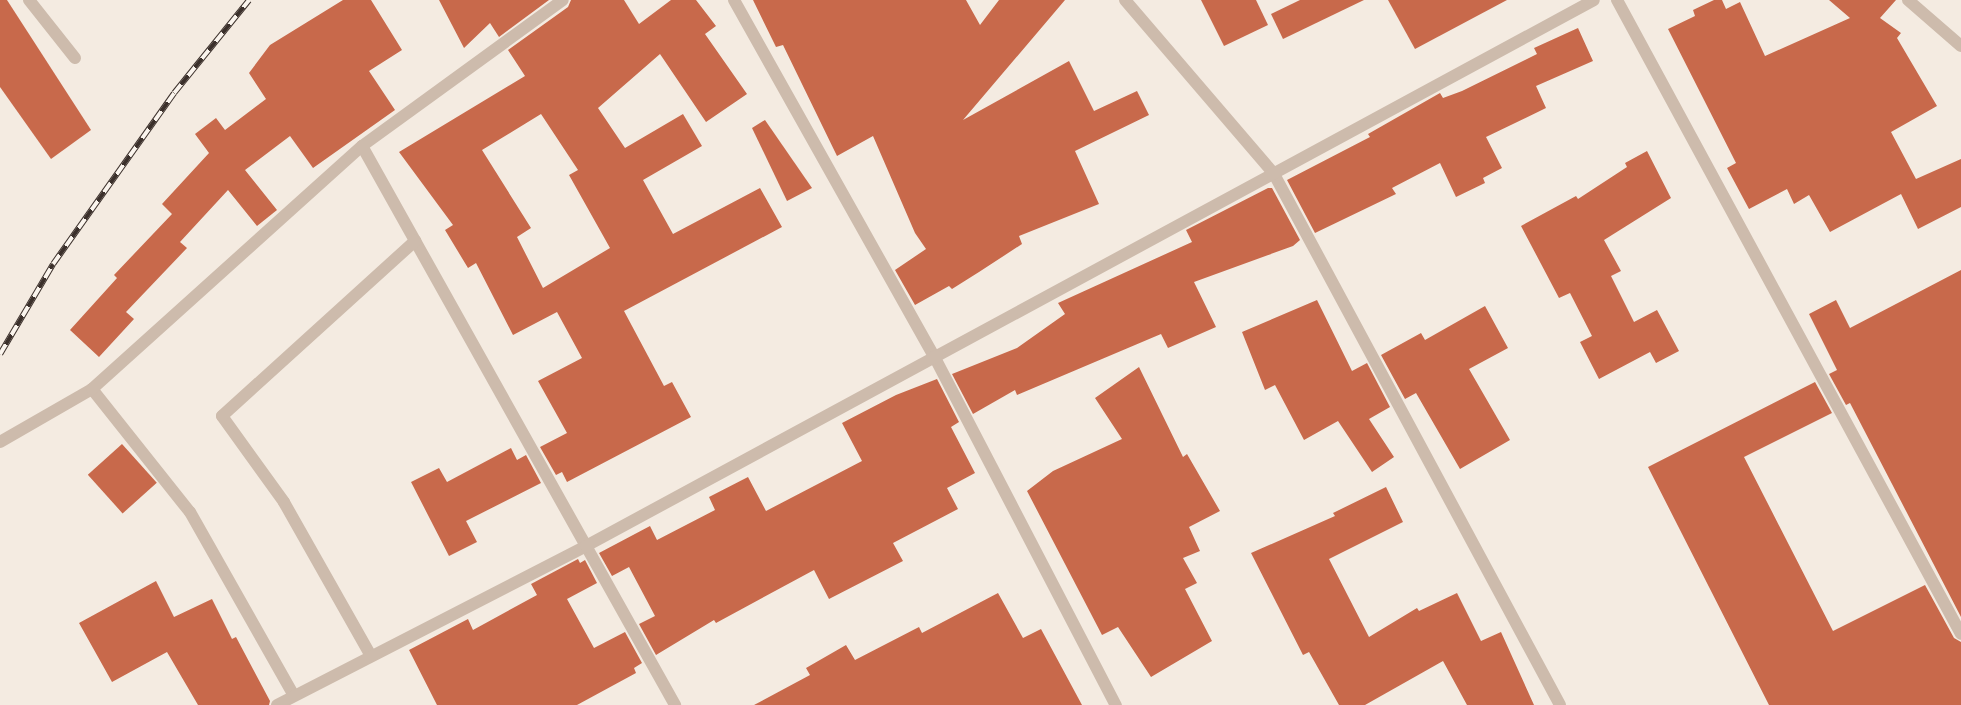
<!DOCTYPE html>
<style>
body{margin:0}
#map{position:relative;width:1961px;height:705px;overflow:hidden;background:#f4ebe1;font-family:"Fira Sans Condensed",sans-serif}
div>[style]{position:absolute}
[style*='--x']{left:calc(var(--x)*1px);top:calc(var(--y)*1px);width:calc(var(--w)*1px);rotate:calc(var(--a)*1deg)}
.building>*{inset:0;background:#c8694b;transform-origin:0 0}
.service>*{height:12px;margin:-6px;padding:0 6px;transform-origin:6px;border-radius:6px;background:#cdbbac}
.minor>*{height:12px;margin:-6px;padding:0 6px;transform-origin:6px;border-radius:6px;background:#cdbbac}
.tertiary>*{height:12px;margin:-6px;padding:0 6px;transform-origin:6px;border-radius:6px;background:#cdbbac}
.rail>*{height:5.5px;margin-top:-2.75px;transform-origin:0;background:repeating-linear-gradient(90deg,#fbf5ee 0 11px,#3b302b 0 22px);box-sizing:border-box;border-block:1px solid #3b302b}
span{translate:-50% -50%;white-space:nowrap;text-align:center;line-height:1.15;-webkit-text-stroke:5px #fbf5ee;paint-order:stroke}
</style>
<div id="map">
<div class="building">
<i style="clip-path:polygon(0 0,7px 0,91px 130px,51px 159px,0 87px)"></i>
<i style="clip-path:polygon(343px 0,371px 0,402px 50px,369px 71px,395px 110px,313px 168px,290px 136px,245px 170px,277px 210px,257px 226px,228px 190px,180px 242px,187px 248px,126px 312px,134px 319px,99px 357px,70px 330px,117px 278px,114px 275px,172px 214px,162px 204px,209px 153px,195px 134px,216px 118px,225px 130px,266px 99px,249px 73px,270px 45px)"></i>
<i style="clip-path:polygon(439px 0,549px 0,499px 37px,490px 23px,464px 48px)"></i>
<i style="clip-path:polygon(evenodd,571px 0,624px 0,639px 24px,671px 0,696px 0,716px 26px,705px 34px,747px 94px,706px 122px,660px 54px,598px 108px,625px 148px,683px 114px,702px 146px,643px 180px,673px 234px,760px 188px,782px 227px,624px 311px,664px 386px,672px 382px,691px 417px,567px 482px,562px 472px,556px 475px,540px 447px,567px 433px,538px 381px,582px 358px,557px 312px,513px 335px,476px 263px,468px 268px,445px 230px,453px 225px,399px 152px,525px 76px,508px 50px,568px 7px,571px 0,541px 114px,578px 170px,569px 175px,610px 248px,543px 288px,517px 237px,531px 228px,482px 150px,541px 114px)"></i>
<i style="clip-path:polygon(753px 0,966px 0,980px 25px,999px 0,1065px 0,963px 120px,1069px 61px,1094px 111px,1137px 91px,1149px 115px,1075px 151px,1099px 204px,1019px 236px,1022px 244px,979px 272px,952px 289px,949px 286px,915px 305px,895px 270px,926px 249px,915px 233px,873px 136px,837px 156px,783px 45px,776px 47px)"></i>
<i style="clip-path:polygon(1201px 0,1256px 0,1268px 25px,1224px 46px)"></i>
<i style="clip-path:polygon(1300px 0,1364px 0,1283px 39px,1271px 14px)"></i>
<i style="clip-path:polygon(1388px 0,1507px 0,1415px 49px)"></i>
<i style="clip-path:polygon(1714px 0,1722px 0,1726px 9px,1740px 2px,1765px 56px,1850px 18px,1829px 0,1896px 0,1880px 18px,1901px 33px,1897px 38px,1937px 106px,1891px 132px,1916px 179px,1961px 159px,1961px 207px,1918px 229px,1901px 194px,1830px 232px,1809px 195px,1794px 204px,1787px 189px,1749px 209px,1727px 168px,1736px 163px,1668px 29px,1695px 16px,1693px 10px)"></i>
<i style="clip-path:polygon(1578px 28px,1593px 61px,1536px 86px,1546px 108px,1486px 137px,1502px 168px,1483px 178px,1485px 183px,1456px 197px,1440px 163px,1392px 188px,1396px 194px,1315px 233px,1287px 180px,1370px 137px,1368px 134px,1440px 93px,1443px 98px,1462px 91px,1537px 54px,1534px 48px)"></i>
<i style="clip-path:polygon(765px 120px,812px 188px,787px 201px,752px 128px)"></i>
<i style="clip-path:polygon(1647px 151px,1671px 198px,1604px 240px,1621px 271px,1611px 276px,1634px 322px,1657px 310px,1679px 351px,1656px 363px,1650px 352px,1599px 379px,1580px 342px,1592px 336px,1570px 293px,1559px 298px,1521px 226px,1576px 196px,1578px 199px,1627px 167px,1625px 163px)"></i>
<i style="clip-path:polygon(1268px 188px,1272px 188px,1300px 240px,1293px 246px,1194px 282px,1216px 327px,1168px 348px,1161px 334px,1017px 395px,1015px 390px,973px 414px,952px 374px,1017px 348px,1065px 314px,1058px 303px,1192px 242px,1186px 230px)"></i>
<i style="clip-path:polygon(1961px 270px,1961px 617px,1850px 403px,1846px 405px,1829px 374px,1837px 370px,1809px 314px,1836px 300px,1850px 328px)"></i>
<i style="clip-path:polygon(1317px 300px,1352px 371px,1367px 363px,1390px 407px,1369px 419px,1394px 457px,1372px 472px,1338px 421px,1304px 440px,1275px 385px,1265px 390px,1242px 332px)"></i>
<i style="clip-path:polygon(1485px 306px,1508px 348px,1469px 369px,1510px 440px,1460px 469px,1416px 393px,1405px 399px,1381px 355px,1421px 333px,1425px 340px)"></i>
<i style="clip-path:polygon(1139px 367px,1183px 457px,1187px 454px,1220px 511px,1189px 527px,1200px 551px,1183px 558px,1197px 583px,1185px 589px,1212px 641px,1151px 677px,1118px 627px,1102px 635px,1027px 491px,1053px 471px,1122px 439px,1095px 398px)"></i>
<i style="clip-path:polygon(937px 379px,959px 422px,951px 427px,975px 473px,947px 488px,958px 509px,893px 543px,903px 561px,829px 599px,814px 570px,716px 623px,714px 620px,656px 655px,639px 624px,655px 616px,629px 567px,612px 576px,599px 553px,650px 526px,657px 540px,715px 510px,709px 497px,748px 477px,766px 511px,862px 461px,842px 423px,896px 395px)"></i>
<i style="clip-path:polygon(1815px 382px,1832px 413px,1744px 457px,1833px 631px,1925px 585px,1954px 638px,1961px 642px,1961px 705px,1769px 705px,1648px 467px)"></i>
<i style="left:122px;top:444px;width:52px;height:46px;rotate:48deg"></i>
<i style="clip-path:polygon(511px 448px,517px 460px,526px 455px,541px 483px,466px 521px,477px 542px,449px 556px,411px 482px,439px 468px,447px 482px)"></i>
<i style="clip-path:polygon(1386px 487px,1403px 522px,1329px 559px,1369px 637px,1417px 608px,1419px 611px,1457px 593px,1481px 641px,1501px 632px,1534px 705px,1467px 705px,1443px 661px,1365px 705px,1339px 705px,1309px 652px,1303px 655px,1251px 553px,1335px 516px,1333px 513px)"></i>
<i style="clip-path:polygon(578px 559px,580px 563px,585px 560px,597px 583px,567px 599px,594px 648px,625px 632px,642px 663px,634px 668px,636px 673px,577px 705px,437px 705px,409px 650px,468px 619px,473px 630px,537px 595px,531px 584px)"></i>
<i style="clip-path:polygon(156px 581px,174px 617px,212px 599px,232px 639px,236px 637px,270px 701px,269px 705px,198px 705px,167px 652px,112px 682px,79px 623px)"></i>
<i style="clip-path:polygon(998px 593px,1023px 638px,1041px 629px,1082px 705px,754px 705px,810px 675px,806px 668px,846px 645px,855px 660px,919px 627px,922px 633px)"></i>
</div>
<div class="service">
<i style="--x:29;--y:0;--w:74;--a:51.6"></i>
<i style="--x:1125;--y:0;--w:229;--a:49.4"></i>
<i style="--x:92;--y:389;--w:157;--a:51.5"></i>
<i style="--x:190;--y:512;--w:211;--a:60.5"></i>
<i style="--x:0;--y:442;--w:106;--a:-29.9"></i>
<i style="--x:92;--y:389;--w:363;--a:-42"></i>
<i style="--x:362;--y:146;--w:248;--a:-36"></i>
</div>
<div class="minor">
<i style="--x:734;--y:0;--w:408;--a:60.7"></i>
<i style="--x:934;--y:356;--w:394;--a:62.5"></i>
<i style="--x:1617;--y:0;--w:721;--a:61.52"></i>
<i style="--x:362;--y:146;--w:641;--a:60.75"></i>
<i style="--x:1274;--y:174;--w:603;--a:61.69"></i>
<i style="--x:371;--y:656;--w:177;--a:-119.5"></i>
<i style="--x:284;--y:502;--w:106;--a:-125.8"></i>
<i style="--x:222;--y:416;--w:261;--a:-42.2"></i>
<i style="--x:277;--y:705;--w:348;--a:-27.2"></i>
<i style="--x:586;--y:546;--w:1146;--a:-28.44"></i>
</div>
<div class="tertiary">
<i style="--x:1908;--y:0;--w:70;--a:41"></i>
</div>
<div class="rail">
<i style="--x:0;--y:354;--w:104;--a:-59.5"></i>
<i style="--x:53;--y:264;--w:209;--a:-54.7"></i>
<i style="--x:174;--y:93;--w:119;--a:-51.1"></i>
</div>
</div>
